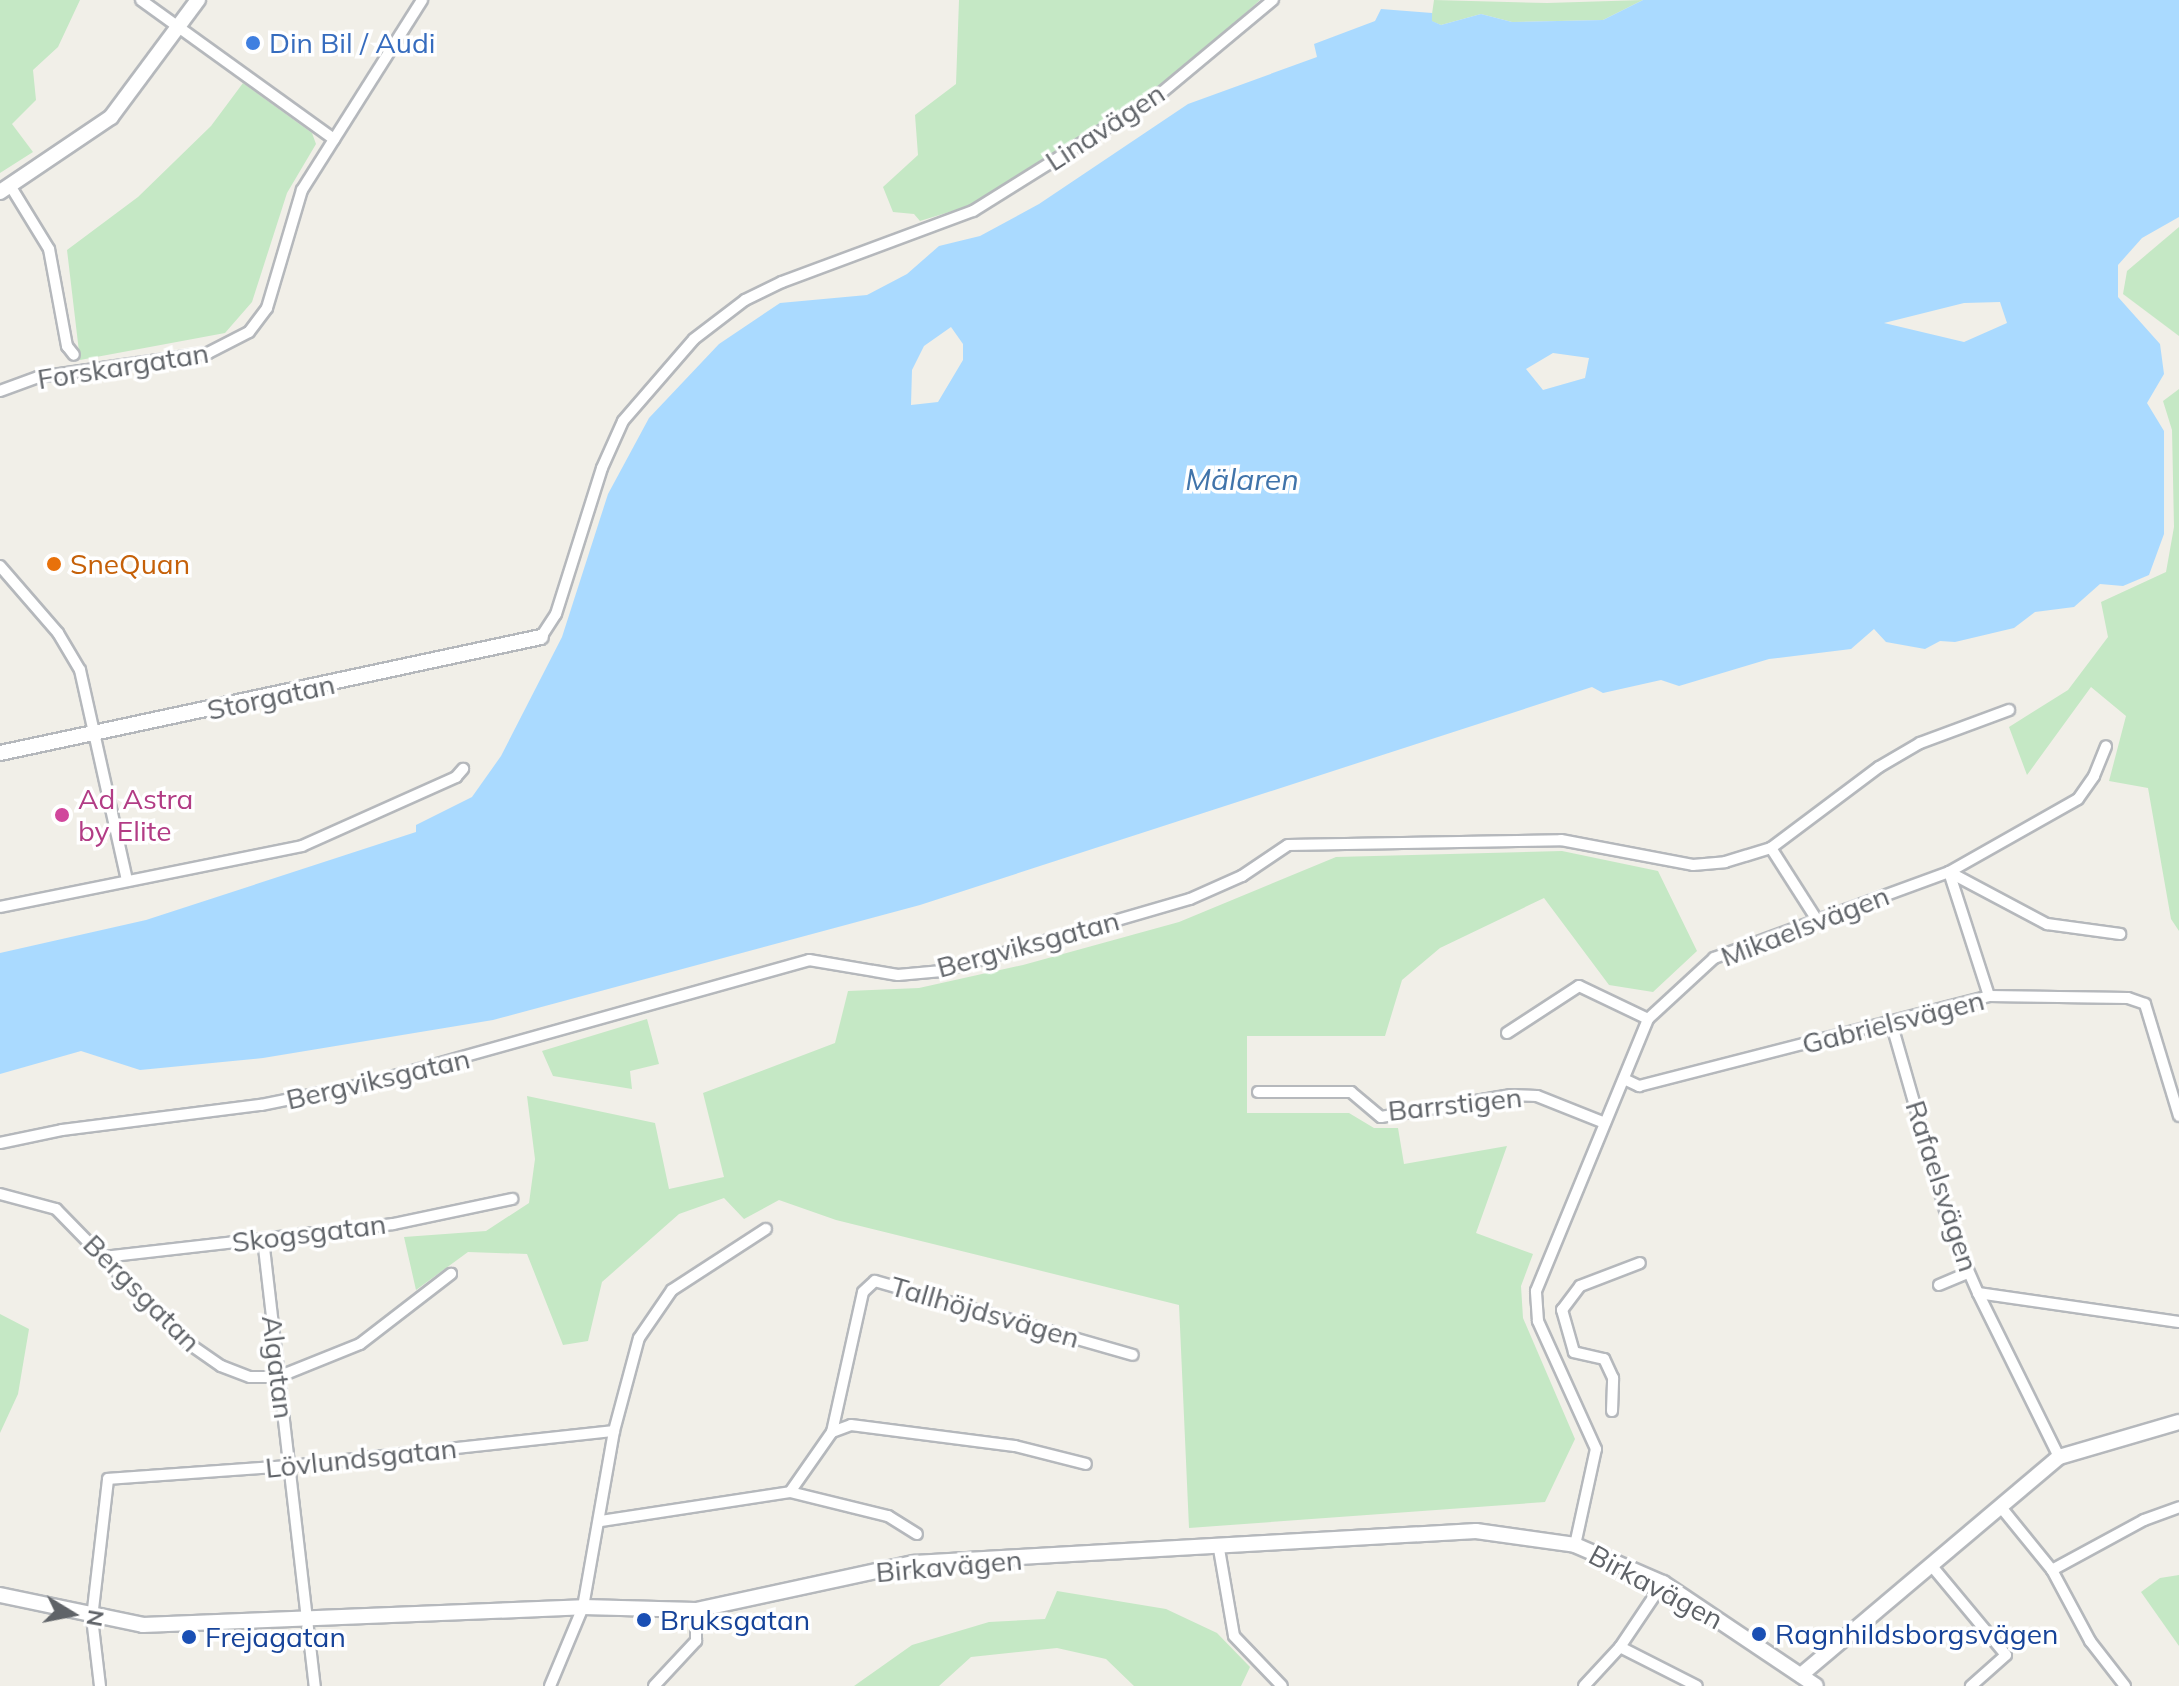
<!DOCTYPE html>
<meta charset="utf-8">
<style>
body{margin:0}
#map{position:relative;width:2179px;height:1686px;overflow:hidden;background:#f1efe8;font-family:Mulish,sans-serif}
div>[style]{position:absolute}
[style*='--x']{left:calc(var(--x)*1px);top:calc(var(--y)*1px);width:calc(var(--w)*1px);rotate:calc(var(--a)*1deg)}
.green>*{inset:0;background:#c5e8c5}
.water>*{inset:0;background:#aadaff}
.roads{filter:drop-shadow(2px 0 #b5b8bc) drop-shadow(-2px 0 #b5b8bc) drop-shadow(0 2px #b5b8bc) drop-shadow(0 -2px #b5b8bc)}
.street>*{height:10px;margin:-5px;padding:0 5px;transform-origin:5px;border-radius:5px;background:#fff}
.secondary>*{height:14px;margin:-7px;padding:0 7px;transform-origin:7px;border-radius:7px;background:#fff}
.dots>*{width:22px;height:22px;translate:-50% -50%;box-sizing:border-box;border:4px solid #fff;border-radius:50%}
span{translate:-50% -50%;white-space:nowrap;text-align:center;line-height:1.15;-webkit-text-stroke:7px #fff;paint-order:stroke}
.shop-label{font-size:28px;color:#366cbe}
.left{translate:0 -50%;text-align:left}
.street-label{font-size:28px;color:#5f6368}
.food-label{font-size:28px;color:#c56008}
.hotel-label{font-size:28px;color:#b23c85}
.transit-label{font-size:28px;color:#164399}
.water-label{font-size:30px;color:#4174aa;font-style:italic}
.north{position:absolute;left:32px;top:1574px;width:80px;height:80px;-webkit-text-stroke:6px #fff;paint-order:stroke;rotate:100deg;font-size:22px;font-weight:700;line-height:32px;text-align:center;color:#5f6368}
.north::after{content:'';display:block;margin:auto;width:28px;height:36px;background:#5f6368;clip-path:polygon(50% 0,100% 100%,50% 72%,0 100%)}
</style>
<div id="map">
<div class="green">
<i style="clip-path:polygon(0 0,80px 0,58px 47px,33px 70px,36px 100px,12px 124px,33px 152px,0 173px)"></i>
<i style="clip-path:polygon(959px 0,1260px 0,1173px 78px,1008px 186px,972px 205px,920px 221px,914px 214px,893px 212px,883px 187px,918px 155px,915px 115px,956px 84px)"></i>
<i style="clip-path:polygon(1434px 0,1547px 3px,1643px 0,1603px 20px,1512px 22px,1481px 14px,1441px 25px,1431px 21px)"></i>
<i style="clip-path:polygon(243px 83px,312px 133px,316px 144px,287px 193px,252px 302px,225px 333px,80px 360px,67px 250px,138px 197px,211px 126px)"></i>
<i style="clip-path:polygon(2179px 227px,2179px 336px,2123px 294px,2127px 271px)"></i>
<i style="clip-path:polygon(2179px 389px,2179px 931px,2171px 919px,2148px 788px,2109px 781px,2126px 716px,2091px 687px,2027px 775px,2009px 727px,2068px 690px,2108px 637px,2101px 602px,2166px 572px,2174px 527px,2172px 430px,2163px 401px)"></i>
<i style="clip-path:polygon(1562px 851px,1658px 871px,1697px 951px,1653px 992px,1609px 985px,1544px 898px,1440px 948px,1402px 980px,1385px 1036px,1247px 1036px,1247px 1113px,1349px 1113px,1374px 1128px,1398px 1128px,1404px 1164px,1507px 1146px,1476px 1233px,1533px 1254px,1521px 1286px,1523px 1318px,1575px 1439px,1545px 1502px,1189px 1528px,1179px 1305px,836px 1220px,779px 1200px,744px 1219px,724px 1198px,679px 1214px,602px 1282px,588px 1341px,563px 1345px,527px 1254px,468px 1252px,416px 1290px,404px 1237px,486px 1231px,529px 1203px,535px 1159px,527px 1096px,655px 1123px,669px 1189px,724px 1177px,703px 1093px,835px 1043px,848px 991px,919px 988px,1023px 965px,1179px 922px,1336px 857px)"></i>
<i style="clip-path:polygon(647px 1019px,659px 1064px,630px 1071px,632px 1089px,553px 1076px,542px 1051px)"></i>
<i style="clip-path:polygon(0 1314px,29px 1329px,18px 1394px,0 1433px)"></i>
<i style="clip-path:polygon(2179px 1575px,2179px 1646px,2141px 1592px,2160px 1578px)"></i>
<i style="clip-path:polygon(1057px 1591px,1166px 1609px,1217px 1633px,1250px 1667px,1241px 1686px,1134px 1686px,1106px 1659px,1057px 1648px,971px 1657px,939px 1686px,854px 1686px,912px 1645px,989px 1622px,1045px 1619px)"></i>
</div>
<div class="water">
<i style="clip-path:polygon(evenodd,1643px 0,2179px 0,2179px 217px,2142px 238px,2118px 265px,2118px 297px,2160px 344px,2164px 374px,2147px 403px,2164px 431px,2164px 534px,2149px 575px,2123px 586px,2100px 584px,2074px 607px,2035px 612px,2014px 628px,1955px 642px,1940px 641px,1925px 649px,1886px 642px,1874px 629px,1851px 649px,1769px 659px,1679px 686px,1661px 680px,1603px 693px,1592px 687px,920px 905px,493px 1020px,263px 1058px,140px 1070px,81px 1051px,0 1074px,0 953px,146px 920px,416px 832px,416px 825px,472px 797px,501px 756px,562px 637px,608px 494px,649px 418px,719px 344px,780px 303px,867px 295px,907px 274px,939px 246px,980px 236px,1039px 204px,1188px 104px,1317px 57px,1314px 44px,1375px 21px,1381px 9px,1432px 13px,1432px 21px,1441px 25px,1481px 14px,1512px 22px,1603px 20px,1643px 0,2000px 302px,2007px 323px,1964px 342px,1884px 323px,1964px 303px,2000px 302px,1643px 0,951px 327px,963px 344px,963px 360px,938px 402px,911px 405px,912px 370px,924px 346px,951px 327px,1643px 0,1553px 353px,1589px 358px,1585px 378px,1543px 390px,1526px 369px,1553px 353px)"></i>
</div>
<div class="roads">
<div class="street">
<i style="--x:141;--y:0;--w:238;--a:35.8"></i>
<i style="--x:11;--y:187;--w:73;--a:58.5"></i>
<i style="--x:49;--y:249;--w:99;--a:79.5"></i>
<i style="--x:67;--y:346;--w:11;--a:52"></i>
<i style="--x:0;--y:391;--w:40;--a:-20.2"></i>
<i style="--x:38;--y:377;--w:172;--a:-8"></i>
<i style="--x:208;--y:353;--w:46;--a:-27.1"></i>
<i style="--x:249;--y:332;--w:30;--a:-53"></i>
<i style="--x:267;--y:308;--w:123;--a:-73.5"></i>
<i style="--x:302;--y:190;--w:225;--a:-57.7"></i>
<i style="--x:0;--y:566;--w:89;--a:49.1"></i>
<i style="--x:58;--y:633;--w:43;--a:59.3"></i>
<i style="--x:80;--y:670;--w:216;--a:77.4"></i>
<i style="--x:541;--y:637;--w:27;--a:-57"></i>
<i style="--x:556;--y:614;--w:153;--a:-72.5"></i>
<i style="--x:602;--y:468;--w:51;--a:-65.9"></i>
<i style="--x:623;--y:421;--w:108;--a:-49.1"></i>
<i style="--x:694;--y:339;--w:64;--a:-37.4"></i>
<i style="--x:745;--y:300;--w:41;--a:-25.9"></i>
<i style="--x:782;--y:282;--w:204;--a:-20.4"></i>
<i style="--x:973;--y:211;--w:221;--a:-32"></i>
<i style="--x:1160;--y:94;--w:147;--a:-39.8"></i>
<i style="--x:1771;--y:848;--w:85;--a:57.4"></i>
<i style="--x:1949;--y:872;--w:111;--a:28"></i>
<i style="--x:2047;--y:924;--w:74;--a:7.8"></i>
<i style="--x:1949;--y:872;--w:130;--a:72.1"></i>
<i style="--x:0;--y:907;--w:308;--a:-11.4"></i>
<i style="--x:302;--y:846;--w:169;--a:-24.1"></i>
<i style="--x:456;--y:777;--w:11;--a:-49"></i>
<i style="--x:1891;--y:1022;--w:217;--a:74"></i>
<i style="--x:1951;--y:1231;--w:68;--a:66.5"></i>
<i style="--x:1978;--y:1293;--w:203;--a:8.2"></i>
<i style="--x:1507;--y:1033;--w:86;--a:-33.1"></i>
<i style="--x:1579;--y:986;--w:76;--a:25.6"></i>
<i style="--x:1624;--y:1079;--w:17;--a:25"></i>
<i style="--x:1639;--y:1086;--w:361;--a:-14.4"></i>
<i style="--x:1989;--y:996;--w:139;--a:0.8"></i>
<i style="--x:2128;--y:998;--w:18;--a:19"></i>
<i style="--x:2145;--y:1004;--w:117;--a:73.1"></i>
<i style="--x:1258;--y:1092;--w:93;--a:0"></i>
<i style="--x:1351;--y:1092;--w:39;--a:40"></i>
<i style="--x:1381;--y:1117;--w:132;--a:-9.6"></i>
<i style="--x:1511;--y:1095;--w:26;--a:2"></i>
<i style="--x:1537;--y:1096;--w:73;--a:21.7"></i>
<i style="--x:0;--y:1143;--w:63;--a:-11.8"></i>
<i style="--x:62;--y:1130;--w:201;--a:-7.2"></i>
<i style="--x:261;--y:1105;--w:110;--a:-11.5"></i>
<i style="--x:369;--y:1083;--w:457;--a:-15.6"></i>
<i style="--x:809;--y:960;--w:90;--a:9.6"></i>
<i style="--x:898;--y:975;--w:44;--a:-5.2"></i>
<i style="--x:942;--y:971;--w:258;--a:-16.2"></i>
<i style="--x:1190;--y:899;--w:57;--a:-23.9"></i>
<i style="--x:1242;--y:876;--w:55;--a:-34"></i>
<i style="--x:1288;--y:845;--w:273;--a:-1"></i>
<i style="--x:1561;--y:840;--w:134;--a:10.7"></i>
<i style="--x:1693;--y:865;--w:32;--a:-5"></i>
<i style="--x:1725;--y:862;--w:48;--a:-16.9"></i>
<i style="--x:1771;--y:848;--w:135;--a:-36.9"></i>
<i style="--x:1879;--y:767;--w:48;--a:-30.3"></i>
<i style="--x:1920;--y:743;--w:95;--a:-20.3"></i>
<i style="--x:0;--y:1194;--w:58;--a:15"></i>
<i style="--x:56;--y:1209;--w:185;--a:45.7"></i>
<i style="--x:185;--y:1341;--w:44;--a:34.8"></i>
<i style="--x:221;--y:1366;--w:31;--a:21"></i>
<i style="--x:250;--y:1377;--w:28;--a:0"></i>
<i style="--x:278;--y:1377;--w:88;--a:-21.9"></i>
<i style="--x:360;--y:1344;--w:115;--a:-37.6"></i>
<i style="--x:263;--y:1239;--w:450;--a:83.4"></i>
<i style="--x:104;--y:1257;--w:291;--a:-6.5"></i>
<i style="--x:393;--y:1224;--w:122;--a:-11.9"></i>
<i style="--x:1939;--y:1285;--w:30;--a:-23"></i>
<i style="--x:1978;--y:1293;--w:183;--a:63.7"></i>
<i style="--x:1612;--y:1411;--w:33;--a:-88"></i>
<i style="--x:1613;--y:1378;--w:21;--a:-115"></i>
<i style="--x:1604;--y:1359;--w:31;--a:-167"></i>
<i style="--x:1574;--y:1352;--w:44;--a:-105.9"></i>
<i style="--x:1562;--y:1310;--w:30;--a:-53"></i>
<i style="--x:1580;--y:1286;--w:64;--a:-21"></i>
<i style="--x:832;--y:1432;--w:20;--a:-20"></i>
<i style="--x:851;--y:1425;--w:165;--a:7.3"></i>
<i style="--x:1015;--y:1446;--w:73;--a:14.2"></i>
<i style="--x:790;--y:1492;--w:101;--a:13.8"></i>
<i style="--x:888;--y:1516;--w:34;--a:32"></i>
<i style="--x:2000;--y:1506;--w:82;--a:50.9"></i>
<i style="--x:2052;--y:1570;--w:81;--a:61.8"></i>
<i style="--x:2090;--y:1641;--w:57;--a:52.1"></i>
<i style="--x:601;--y:1521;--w:191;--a:-8.7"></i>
<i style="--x:790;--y:1492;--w:73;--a:-55"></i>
<i style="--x:832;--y:1432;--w:143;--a:-77.5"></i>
<i style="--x:863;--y:1292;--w:16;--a:-43"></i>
<i style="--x:875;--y:1281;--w:268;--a:16"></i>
<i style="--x:1575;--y:1545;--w:98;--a:-77.7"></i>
<i style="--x:1596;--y:1449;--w:141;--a:-114.4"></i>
<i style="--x:1538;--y:1321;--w:30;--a:-94"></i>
<i style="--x:1536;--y:1291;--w:294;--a:-67.6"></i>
<i style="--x:1648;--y:1019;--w:90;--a:-42.7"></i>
<i style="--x:1714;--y:958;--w:250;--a:-20.1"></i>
<i style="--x:1949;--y:872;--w:148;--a:-29.5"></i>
<i style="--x:2078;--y:799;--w:28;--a:-55"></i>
<i style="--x:2094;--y:776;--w:32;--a:-68"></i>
<i style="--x:1219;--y:1549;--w:88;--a:80.2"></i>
<i style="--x:1234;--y:1636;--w:69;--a:46.2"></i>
<i style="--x:1931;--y:1565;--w:117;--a:50.2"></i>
<i style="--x:2006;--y:1655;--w:47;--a:138.5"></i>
<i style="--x:2052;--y:1570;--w:105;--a:-28.5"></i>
<i style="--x:2144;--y:1520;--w:37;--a:-20"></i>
<i style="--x:1620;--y:1647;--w:86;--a:26.9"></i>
<i style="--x:100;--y:1686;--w:68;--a:-96.7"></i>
<i style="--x:92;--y:1618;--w:140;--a:-83.4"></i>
<i style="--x:108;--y:1479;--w:183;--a:-4.1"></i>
<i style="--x:291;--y:1466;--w:325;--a:-6.2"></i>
<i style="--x:550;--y:1686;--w:86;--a:-67.3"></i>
<i style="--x:583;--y:1607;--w:179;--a:-80"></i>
<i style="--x:614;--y:1431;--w:96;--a:-75"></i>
<i style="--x:639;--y:1338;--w:58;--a:-55.5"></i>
<i style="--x:672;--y:1290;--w:112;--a:-33"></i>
<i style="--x:654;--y:1686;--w:62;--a:-47"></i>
<i style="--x:696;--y:1641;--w:31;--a:-90"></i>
<i style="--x:1584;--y:1686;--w:53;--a:-47.3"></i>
<i style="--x:1620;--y:1647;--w:77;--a:-56.1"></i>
</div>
<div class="secondary">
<i style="--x:0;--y:192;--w:134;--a:-34"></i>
<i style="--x:111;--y:117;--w:146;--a:-53.4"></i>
<i style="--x:0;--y:753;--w:553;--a:-12.1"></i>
<i style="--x:0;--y:1595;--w:146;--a:11.8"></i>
<i style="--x:143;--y:1625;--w:440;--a:-2.3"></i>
<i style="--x:583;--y:1607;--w:113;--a:1.5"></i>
<i style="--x:696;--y:1610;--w:223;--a:-12.2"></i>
<i style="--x:914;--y:1563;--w:563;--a:-3.26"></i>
<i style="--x:1476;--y:1531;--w:100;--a:8"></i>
<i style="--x:1575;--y:1545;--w:96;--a:23.4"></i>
<i style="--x:1663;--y:1583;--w:184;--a:33.9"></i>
<i style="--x:1801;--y:1675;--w:338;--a:-40.2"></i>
<i style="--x:2059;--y:1457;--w:125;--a:-16.3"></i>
</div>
</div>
<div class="dots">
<i style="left:253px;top:43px;background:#3f7fe0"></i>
<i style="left:54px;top:564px;background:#e8710a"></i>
<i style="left:62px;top:815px;background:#d1479c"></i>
<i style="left:644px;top:1620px;background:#1a4fb4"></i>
<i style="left:1759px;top:1634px;background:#1a4fb4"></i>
<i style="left:189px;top:1637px;background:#1a4fb4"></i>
</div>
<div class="shop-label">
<span class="left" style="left:269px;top:43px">Din Bil / Audi</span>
</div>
<div class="street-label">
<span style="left:1105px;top:127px;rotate:-33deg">Linavägen</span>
<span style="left:123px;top:366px;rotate:-9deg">Forskargatan</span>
<span style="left:271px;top:697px;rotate:-12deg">Storgatan</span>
<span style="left:1805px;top:926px;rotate:-21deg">Mikaelsvägen</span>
<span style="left:1028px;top:944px;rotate:-15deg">Bergviksgatan</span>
<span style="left:1893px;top:1022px;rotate:-14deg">Gabrielsvägen</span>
<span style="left:378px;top:1079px;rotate:-13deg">Bergviksgatan</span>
<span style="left:1455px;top:1104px;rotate:-6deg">Barrstigen</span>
<span style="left:1942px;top:1186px;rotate:72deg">Rafaelsvägen</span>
<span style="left:309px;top:1233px;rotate:-7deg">Skogsgatan</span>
<span style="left:142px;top:1293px;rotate:45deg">Bergsgatan</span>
<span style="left:985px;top:1312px;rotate:16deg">Tallhöjdsvägen</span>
<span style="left:278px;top:1367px;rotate:83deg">Algatan</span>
<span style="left:361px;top:1458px;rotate:-6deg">Lövlundsgatan</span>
<span style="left:949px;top:1566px;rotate:-5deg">Birkavägen</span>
<span style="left:1656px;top:1587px;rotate:28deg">Birkavägen</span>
</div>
<div class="food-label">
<span class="left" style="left:70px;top:564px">SneQuan</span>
</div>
<div class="hotel-label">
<span class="left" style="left:78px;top:815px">Ad Astra<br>by Elite</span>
</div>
<div class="transit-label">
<span class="left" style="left:660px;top:1620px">Bruksgatan</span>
<span class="left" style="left:1775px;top:1634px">Ragnhildsborgsvägen</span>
<span class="left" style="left:205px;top:1637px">Frejagatan</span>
</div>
<div class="water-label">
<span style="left:1242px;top:479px">Mälaren</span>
</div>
<div class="north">N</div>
</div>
